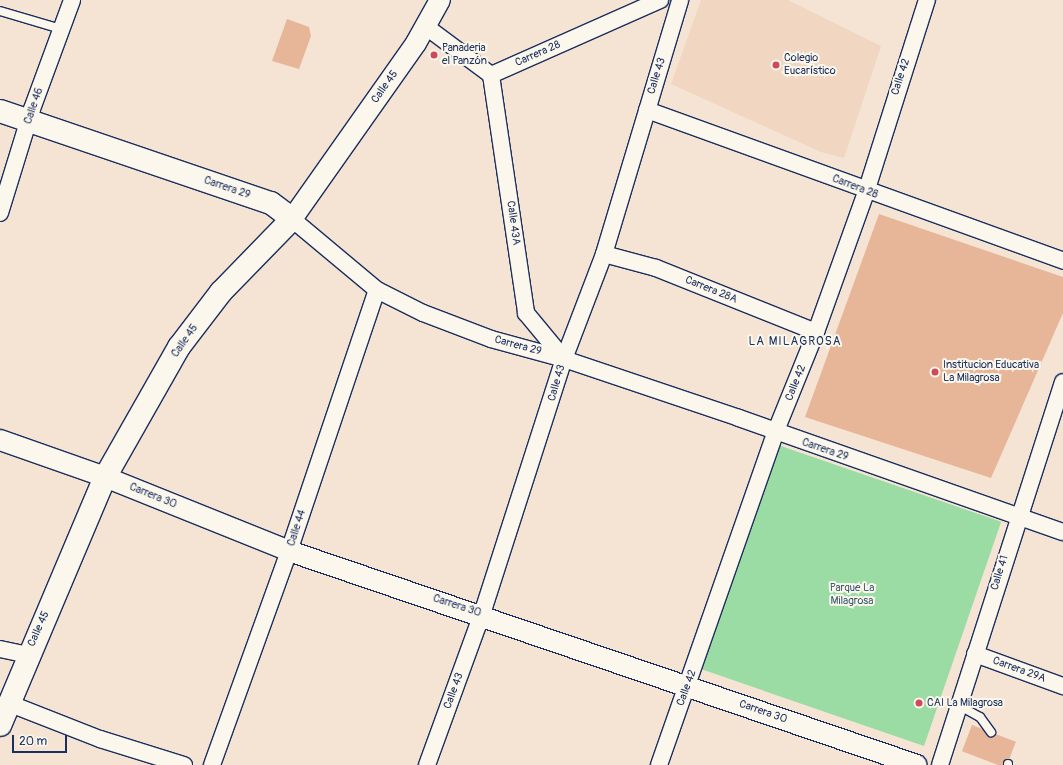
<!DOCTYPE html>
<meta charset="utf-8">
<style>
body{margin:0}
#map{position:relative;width:1063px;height:765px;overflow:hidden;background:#f5e4d3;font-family:Pangolin,sans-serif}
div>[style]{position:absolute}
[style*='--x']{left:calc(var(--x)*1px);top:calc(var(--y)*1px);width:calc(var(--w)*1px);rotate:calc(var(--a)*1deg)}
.built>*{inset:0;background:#f1d6c1}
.green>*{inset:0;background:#9bdba4;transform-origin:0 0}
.building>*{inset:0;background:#e7b698;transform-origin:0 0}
.roads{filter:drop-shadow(1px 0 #1b2f5e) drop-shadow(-1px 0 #1b2f5e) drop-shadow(0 1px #1b2f5e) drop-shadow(0 -1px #1b2f5e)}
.service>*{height:8px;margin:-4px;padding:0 4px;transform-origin:4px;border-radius:4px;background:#fbf7ec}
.minor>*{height:16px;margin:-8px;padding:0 8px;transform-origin:8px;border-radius:8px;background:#fbf7ec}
.tertiary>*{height:20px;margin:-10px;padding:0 10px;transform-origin:10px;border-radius:10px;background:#fbf7ec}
.secondary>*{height:22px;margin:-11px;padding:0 11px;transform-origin:11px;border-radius:11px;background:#fbf7ec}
.dots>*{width:11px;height:11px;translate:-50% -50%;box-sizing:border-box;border:2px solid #fbf7ec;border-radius:50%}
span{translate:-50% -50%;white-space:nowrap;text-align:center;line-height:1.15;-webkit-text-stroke:4px #fbf7ec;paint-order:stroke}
.poi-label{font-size:11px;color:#1b2f5e}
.left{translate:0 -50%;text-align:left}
.street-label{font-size:11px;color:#1b2f5e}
.park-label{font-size:11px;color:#3b5a70}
.neighbourhood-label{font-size:12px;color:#1b2f5e;letter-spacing:1px}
.scale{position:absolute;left:12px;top:735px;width:55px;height:18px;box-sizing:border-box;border:2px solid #1b2f5e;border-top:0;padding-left:5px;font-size:12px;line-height:14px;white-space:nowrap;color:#1b2f5e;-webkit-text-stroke:3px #fbf7ec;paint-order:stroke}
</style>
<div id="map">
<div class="built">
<i style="clip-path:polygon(701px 0,788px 0,881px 46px,844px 158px,821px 152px,671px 84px)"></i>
</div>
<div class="green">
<i style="left:778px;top:445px;width:236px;height:237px;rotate:19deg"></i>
</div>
<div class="building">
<i style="clip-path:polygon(287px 19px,309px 27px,311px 36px,299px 69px,272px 61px)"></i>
<i style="clip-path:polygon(879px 214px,1063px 277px,1063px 313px,991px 478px,805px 417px)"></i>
<i style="left:972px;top:725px;width:47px;height:28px;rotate:21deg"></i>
</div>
<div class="roads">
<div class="service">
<i style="--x:0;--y:11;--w:64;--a:16.4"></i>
<i style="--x:960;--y:706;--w:23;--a:29"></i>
<i style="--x:980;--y:717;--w:19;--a:54"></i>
<i style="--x:1008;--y:765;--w:1;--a:-90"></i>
</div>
<div class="minor">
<i style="--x:425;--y:26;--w:82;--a:36.6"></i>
<i style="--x:491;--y:75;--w:241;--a:81.6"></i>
<i style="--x:526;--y:313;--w:60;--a:50.4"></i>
<i style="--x:491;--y:75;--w:185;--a:-23.9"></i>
<i style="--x:647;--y:110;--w:443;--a:19.9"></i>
<i style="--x:0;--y:213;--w:109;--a:-72.9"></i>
<i style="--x:32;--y:109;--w:116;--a:-69.8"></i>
<i style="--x:292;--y:219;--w:111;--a:39.9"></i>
<i style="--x:377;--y:290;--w:51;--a:26.6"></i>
<i style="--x:423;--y:313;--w:73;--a:20.9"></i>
<i style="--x:491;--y:339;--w:76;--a:15.3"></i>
<i style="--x:564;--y:359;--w:185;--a:18.6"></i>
<i style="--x:739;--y:418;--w:343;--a:19.4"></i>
<i style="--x:604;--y:254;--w:54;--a:15.1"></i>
<i style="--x:656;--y:268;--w:172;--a:21.8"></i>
<i style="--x:0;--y:649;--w:29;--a:12"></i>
<i style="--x:975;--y:654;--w:94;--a:20"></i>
<i style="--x:8;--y:703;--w:99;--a:21.4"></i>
<i style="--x:100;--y:739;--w:88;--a:17.2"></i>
<i style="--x:212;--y:765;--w:227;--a:-70.2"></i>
<i style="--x:289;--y:551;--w:275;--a:-71.4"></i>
<i style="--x:427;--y:765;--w:161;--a:-70"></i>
<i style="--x:482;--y:614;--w:268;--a:-72.2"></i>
<i style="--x:564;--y:359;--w:112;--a:-69.1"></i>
<i style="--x:604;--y:254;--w:265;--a:-73.3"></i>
<i style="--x:659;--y:765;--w:352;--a:-70.7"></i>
<i style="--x:775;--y:433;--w:109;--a:-67.9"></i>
<i style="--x:816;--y:332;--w:149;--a:-70.3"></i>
<i style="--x:866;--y:192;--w:201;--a:-72.4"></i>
<i style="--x:940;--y:765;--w:402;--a:-72.2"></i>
</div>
<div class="tertiary">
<i style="--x:292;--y:219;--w:215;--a:-54.8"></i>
<i style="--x:416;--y:43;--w:49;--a:-60.8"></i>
<i style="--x:0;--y:440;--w:111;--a:19.4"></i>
<i style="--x:105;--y:477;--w:198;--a:21.9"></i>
<i style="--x:289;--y:551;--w:663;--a:18.82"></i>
</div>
<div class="secondary">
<i style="--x:0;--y:111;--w:286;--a:18.8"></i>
<i style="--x:271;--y:203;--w:26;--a:37"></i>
<i style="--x:292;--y:219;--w:102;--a:134.2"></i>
<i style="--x:221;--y:292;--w:69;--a:127.4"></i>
<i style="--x:179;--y:347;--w:150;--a:119.6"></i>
<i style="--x:105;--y:477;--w:269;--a:112.9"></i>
</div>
</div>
<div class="dots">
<i style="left:434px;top:55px;background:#d1495b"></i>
<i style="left:776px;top:65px;background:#d1495b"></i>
<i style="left:935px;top:372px;background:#d1495b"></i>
<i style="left:919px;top:703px;background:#d1495b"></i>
</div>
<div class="poi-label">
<span class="left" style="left:442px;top:55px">Panaderia<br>el Panzón</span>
<span class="left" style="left:784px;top:65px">Colegio<br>Eucarístico</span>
<span class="left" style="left:943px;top:372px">Institucion Educativa<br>La Milagrosa</span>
<span class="left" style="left:927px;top:703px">CAI La Milagrosa</span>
</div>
<div class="street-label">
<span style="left:538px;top:54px;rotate:-24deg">Carrera 28</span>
<span style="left:657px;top:76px;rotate:-73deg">Calle 43</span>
<span style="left:901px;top:77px;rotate:-72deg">Calle 42</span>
<span style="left:385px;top:87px;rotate:-55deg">Calle 45</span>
<span style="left:34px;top:106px;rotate:-71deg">Calle 46</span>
<span style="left:855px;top:187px;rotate:21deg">Carrera 28</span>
<span style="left:227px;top:188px;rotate:19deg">Carrera 29</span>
<span style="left:513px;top:223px;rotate:82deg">Calle 43A</span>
<span style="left:711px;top:290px;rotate:22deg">Carrera 28A</span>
<span style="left:185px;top:341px;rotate:-55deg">Calle 45</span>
<span style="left:518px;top:346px;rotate:15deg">Carrera 29</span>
<span style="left:557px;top:383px;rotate:-74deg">Calle 43</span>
<span style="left:796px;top:383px;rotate:-68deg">Calle 42</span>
<span style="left:825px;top:450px;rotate:19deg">Carrera 29</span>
<span style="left:153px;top:496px;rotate:22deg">Carrera 30</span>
<span style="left:297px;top:528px;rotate:-72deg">Calle 44</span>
<span style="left:1000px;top:573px;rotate:-73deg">Calle 41</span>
<span style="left:457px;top:606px;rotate:18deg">Carrera 30</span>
<span style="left:39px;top:629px;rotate:-66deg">Calle 45</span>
<span style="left:1019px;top:670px;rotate:20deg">Carrera 29A</span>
<span style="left:687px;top:688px;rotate:-70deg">Calle 42</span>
<span style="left:454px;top:691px;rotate:-70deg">Calle 43</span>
<span style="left:763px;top:712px;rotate:19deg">Carrera 30</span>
</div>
<div class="park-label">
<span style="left:852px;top:595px">Parque La<br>Milagrosa</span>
</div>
<div class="neighbourhood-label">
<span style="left:795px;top:342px">LA MILAGROSA</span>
</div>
<div class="scale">20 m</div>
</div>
